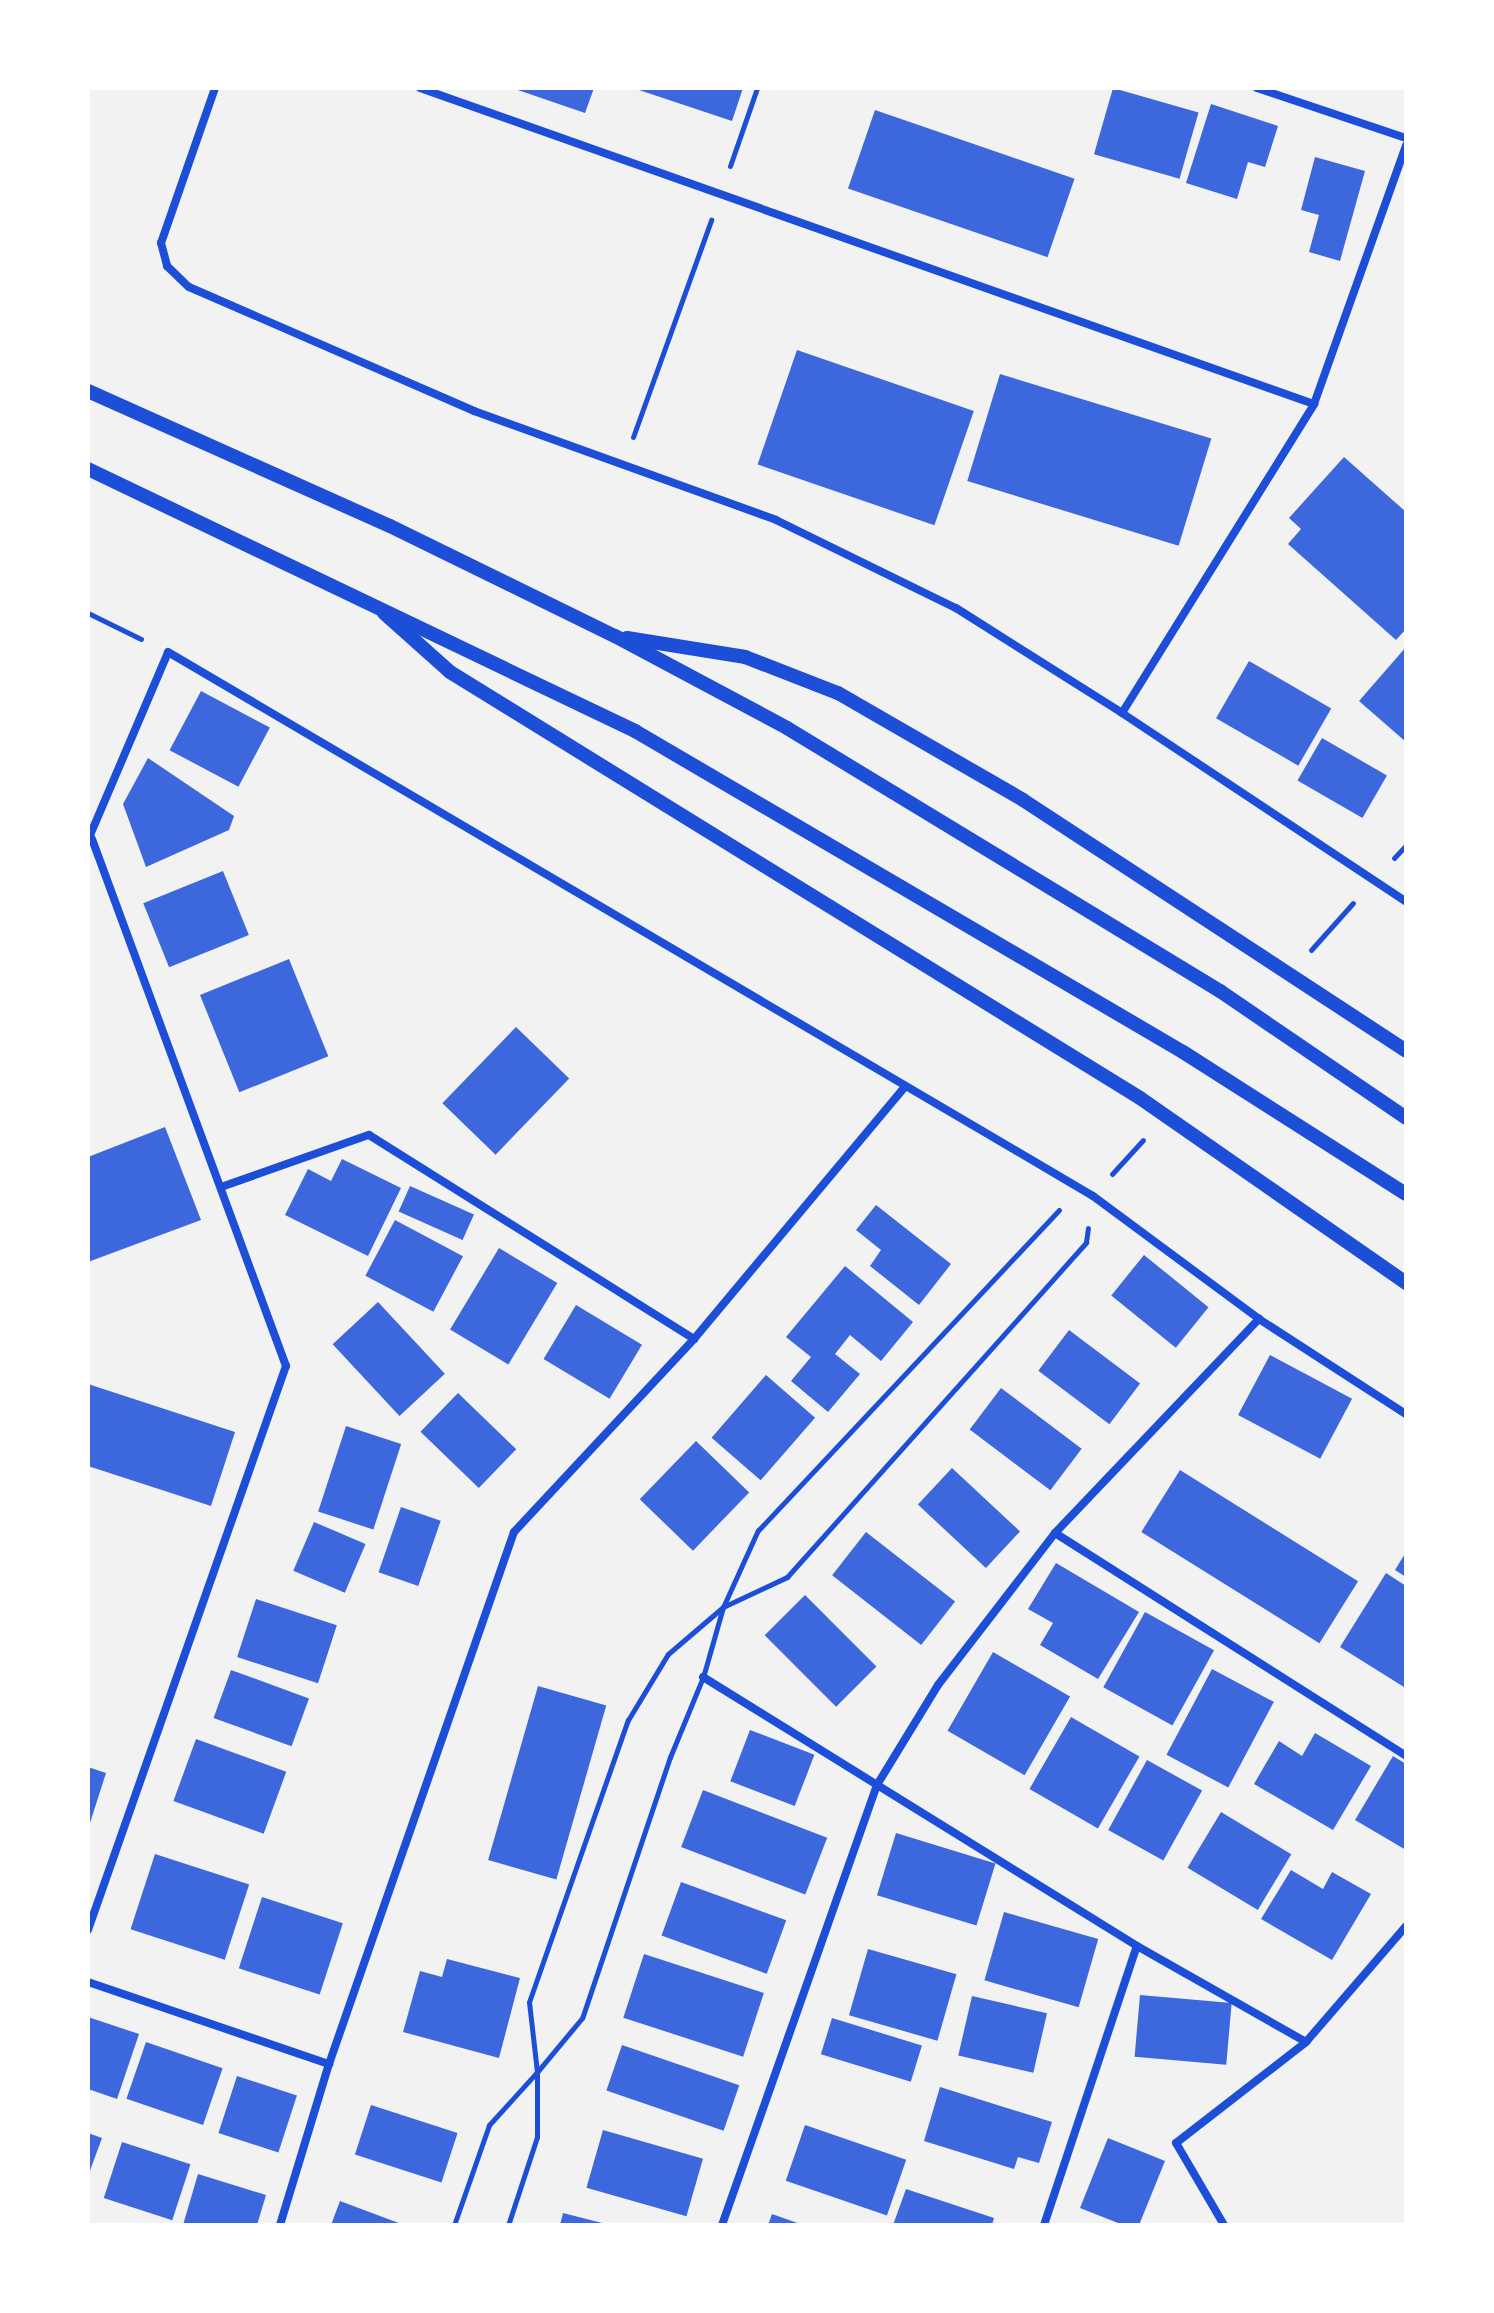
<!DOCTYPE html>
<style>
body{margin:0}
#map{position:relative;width:1494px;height:2313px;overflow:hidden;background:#f2f2f2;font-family:"Golos Text",sans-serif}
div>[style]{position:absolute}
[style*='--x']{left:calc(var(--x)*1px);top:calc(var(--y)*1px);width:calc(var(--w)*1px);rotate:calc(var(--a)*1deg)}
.building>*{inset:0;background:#3d67dc;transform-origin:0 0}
.path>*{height:5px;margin:-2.5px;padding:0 2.5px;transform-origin:2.5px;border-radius:2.5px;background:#1d4ed8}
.minor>*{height:8px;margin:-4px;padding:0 4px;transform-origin:4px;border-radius:4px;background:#1d4ed8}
.tertiary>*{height:14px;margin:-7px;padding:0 7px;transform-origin:7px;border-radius:7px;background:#1d4ed8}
span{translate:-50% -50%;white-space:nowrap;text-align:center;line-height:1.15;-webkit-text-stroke:6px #fff;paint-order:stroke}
.frame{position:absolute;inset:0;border:90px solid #fff;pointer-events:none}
</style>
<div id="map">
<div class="building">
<i style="clip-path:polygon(512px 88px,594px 88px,585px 113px)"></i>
<i style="clip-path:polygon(633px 88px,743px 88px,732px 121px)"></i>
<i style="left:1113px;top:88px;width:89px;height:69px;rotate:16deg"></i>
<i style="clip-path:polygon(1211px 104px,1278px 126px,1265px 167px,1248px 162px,1237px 199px,1186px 183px)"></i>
<i style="left:875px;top:110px;width:211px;height:83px;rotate:19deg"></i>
<i style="clip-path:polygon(1315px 157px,1365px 171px,1340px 261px,1309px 252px,1319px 215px,1301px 210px)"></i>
<i style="left:797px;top:350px;width:187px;height:121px;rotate:19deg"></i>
<i style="left:1000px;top:374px;width:221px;height:112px;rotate:17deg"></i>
<i style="clip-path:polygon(1344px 457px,1406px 512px,1406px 629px,1396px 640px,1288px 544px,1301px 529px,1289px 518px)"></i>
<i style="clip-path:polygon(1406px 647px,1406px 742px,1359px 701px)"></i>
<i style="left:1249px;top:661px;width:95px;height:66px;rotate:30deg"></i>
<i style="left:201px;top:691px;width:78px;height:67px;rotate:28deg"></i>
<i style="left:1322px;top:738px;width:75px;height:49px;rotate:30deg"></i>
<i style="clip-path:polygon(148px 758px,234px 816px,229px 830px,146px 867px,123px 804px)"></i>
<i style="left:223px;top:871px;width:69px;height:86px;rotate:68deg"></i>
<i style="left:289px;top:959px;width:105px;height:96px;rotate:68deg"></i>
<i style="left:516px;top:1027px;width:74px;height:106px;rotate:44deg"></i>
<i style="clip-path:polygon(165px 1127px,201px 1220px,88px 1262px,88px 1157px)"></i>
<i style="clip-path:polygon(342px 1159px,401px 1188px,368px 1256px,285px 1215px,308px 1169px,331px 1181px)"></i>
<i style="left:410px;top:1186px;width:70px;height:28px;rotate:24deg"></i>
<i style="clip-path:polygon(876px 1205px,951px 1264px,919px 1305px,870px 1266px,881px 1250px,856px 1230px)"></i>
<i style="left:395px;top:1220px;width:77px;height:63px;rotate:28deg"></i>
<i style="left:499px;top:1248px;width:68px;height:95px;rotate:31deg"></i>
<i style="left:1144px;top:1255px;width:83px;height:52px;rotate:39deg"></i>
<i style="clip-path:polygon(845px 1266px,913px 1322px,881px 1361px,850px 1335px,835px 1354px,860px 1374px,828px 1412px,791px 1381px,811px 1357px,786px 1337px)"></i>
<i style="left:378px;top:1302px;width:98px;height:62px;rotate:47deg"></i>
<i style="left:576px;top:1305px;width:77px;height:63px;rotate:31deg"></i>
<i style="left:1069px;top:1330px;width:89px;height:51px;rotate:37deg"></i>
<i style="left:1270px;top:1355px;width:93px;height:68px;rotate:28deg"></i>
<i style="left:766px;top:1375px;width:65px;height:83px;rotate:41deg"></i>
<i style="clip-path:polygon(88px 1384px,235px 1432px,211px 1506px,88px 1466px)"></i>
<i style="left:1001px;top:1388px;width:101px;height:52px;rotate:37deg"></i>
<i style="left:458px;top:1393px;width:81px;height:54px;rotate:44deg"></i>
<i style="left:346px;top:1426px;width:58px;height:90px;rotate:18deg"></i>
<i style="left:696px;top:1441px;width:74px;height:81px;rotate:44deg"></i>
<i style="left:952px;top:1468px;width:93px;height:50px;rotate:43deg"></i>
<i style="left:1180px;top:1470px;width:210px;height:73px;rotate:32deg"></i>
<i style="left:401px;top:1507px;width:42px;height:69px;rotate:19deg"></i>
<i style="left:314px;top:1522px;width:56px;height:53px;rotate:23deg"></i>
<i style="left:866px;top:1532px;width:113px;height:55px;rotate:38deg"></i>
<i style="clip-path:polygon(1406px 1552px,1406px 1577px,1395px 1570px)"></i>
<i style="clip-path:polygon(1056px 1563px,1139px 1612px,1098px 1679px,1040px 1645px,1053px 1623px,1028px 1609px)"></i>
<i style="clip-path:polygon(1386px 1573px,1406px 1586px,1404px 1687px,1340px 1647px)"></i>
<i style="left:805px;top:1595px;width:101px;height:57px;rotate:45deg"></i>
<i style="left:256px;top:1599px;width:85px;height:61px;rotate:18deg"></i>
<i style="left:1145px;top:1612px;width:79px;height:86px;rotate:29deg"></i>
<i style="left:993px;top:1652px;width:89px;height:91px;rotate:30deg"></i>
<i style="left:1212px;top:1669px;width:70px;height:97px;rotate:28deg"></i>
<i style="left:231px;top:1670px;width:83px;height:51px;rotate:20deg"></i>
<i style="left:538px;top:1686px;width:71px;height:181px;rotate:16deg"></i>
<i style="left:1071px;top:1717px;width:79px;height:83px;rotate:30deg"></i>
<i style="left:750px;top:1730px;width:69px;height:55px;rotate:21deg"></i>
<i style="clip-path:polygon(1315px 1733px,1371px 1766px,1333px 1830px,1254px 1784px,1279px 1741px,1302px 1756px)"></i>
<i style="left:196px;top:1739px;width:96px;height:66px;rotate:20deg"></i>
<i style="clip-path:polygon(1393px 1756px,1406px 1764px,1406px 1850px,1355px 1820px)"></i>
<i style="left:1147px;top:1760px;width:63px;height:80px;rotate:29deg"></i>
<i style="clip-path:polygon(88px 1767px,106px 1773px,89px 1826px,88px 1826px)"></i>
<i style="left:703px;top:1790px;width:133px;height:61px;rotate:21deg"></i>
<i style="left:1221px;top:1812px;width:82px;height:65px;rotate:31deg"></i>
<i style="left:896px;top:1833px;width:104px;height:65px;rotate:17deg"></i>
<i style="left:155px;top:1854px;width:99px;height:79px;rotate:18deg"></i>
<i style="clip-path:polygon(1291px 1870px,1323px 1889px,1332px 1872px,1371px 1894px,1332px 1960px,1261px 1919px)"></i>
<i style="left:681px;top:1882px;width:112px;height:57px;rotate:20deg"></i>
<i style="left:262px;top:1897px;width:85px;height:75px;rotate:18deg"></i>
<i style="left:1004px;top:1912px;width:98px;height:71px;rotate:16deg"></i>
<i style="left:868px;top:1949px;width:92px;height:69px;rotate:16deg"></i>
<i style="left:644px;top:1954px;width:126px;height:67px;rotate:18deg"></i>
<i style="clip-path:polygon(447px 1959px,520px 1978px,499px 2058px,403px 2032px,420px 1971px,442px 1977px)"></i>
<i style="left:1140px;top:1995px;width:92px;height:62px;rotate:5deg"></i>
<i style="left:972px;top:1996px;width:77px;height:61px;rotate:13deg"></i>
<i style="clip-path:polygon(88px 2017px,139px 2034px,117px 2099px,88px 2089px)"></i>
<i style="left:832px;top:2018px;width:94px;height:38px;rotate:17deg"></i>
<i style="left:146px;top:2042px;width:81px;height:60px;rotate:19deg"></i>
<i style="left:622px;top:2045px;width:124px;height:48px;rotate:19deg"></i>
<i style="left:237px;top:2076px;width:63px;height:60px;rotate:18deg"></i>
<i style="clip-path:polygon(940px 2087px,1052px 2122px,1039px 2163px,1018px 2157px,1014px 2169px,924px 2141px)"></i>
<i style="left:371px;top:2105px;width:91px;height:52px;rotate:18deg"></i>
<i style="left:805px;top:2125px;width:107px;height:59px;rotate:19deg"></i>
<i style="left:603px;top:2130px;width:104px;height:60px;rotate:16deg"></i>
<i style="clip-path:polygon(88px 2133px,102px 2138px,88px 2176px)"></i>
<i style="clip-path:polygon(1108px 2138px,1165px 2161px,1139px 2225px,1123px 2225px,1080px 2208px)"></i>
<i style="left:122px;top:2142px;width:72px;height:59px;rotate:18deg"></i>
<i style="clip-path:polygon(198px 2174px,266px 2195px,257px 2225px,183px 2225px)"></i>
<i style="clip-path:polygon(906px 2189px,994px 2218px,992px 2225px,893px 2225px)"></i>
<i style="clip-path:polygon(340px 2201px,404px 2225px,331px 2225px)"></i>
<i style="clip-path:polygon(563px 2213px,606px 2224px,605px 2225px,560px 2225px)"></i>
<i style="clip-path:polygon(772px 2214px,803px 2225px,768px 2225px)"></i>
</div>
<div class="path">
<i style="--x:730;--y:166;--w:83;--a:-70.9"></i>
<i style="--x:633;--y:437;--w:231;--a:-70.2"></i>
<i style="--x:88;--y:613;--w:59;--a:26.1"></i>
<i style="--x:1394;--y:858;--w:18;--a:-47"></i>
<i style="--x:1311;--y:950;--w:63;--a:-48.2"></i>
<i style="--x:1112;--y:1174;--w:46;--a:-47.6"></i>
<i style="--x:1059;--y:1210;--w:439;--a:133.2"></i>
<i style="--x:758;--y:1530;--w:85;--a:114.4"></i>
<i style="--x:723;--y:1607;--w:71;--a:-25.1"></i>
<i style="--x:787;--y:1577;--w:449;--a:-48.2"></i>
<i style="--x:1086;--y:1242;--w:14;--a:-82"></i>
<i style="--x:723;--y:1607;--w:73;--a:105.9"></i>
<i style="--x:703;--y:1677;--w:87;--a:112.4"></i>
<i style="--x:670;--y:1757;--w:275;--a:108.6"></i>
<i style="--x:582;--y:2018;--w:70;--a:129.8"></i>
<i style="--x:537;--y:2072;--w:70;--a:-96.5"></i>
<i style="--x:529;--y:2002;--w:299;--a:-70.7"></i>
<i style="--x:628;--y:1720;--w:77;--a:-58.8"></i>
<i style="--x:668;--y:1654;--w:72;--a:-40.5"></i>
<i style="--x:454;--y:2225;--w:106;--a:-70.7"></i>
<i style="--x:489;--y:2125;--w:72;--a:-47.8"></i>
<i style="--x:537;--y:2072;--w:65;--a:90"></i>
<i style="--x:537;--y:2137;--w:93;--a:108.2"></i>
</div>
<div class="minor">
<i style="--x:215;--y:88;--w:164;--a:109.2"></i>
<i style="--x:161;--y:243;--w:24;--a:75"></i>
<i style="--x:167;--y:266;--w:30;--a:44"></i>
<i style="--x:189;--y:287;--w:311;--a:23.5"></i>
<i style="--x:474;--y:411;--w:321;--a:19.8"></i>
<i style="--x:776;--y:520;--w:200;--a:26.1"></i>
<i style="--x:956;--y:608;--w:196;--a:32.3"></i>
<i style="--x:1122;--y:713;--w:364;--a:-58.1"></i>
<i style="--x:1314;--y:404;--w:275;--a:-70.4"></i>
<i style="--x:420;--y:88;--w:948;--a:19.47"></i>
<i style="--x:1257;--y:88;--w:157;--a:18.6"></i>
<i style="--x:1122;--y:713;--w:341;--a:33.6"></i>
<i style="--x:88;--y:840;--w:204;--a:-66.9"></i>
<i style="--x:168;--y:652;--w:1073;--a:30.46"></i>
<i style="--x:1093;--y:1196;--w:207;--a:36.5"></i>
<i style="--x:1259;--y:1319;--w:175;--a:32.9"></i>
<i style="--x:221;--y:1187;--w:157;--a:-19.4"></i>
<i style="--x:369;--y:1135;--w:384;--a:32.1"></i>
<i style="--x:1055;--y:1533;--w:416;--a:32.4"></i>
<i style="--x:703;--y:1677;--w:511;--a:31.79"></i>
<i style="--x:1137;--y:1946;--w:194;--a:29.6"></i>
<i style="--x:88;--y:1930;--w:598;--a:-70.66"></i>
<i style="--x:286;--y:1366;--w:562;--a:-110.21"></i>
<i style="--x:88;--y:1982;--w:255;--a:18.8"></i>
<i style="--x:280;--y:2225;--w:168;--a:-73.1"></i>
<i style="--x:329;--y:2064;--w:563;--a:-70.83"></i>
<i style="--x:514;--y:1532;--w:264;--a:-47"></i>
<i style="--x:694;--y:1339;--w:329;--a:-50.1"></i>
<i style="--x:722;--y:2225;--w:467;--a:-70.6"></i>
<i style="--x:877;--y:1785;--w:117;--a:-58.6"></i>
<i style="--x:938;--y:1685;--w:192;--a:-52.4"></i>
<i style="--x:1055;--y:1533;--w:296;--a:-46.4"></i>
<i style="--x:1044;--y:2225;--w:294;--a:-71.6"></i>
<i style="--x:1224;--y:2225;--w:95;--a:-120.3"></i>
<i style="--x:1176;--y:2143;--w:165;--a:-37.8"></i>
<i style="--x:1306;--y:2042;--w:153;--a:-49.2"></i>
</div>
<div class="tertiary">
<i style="--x:88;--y:391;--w:331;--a:24.1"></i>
<i style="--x:390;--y:526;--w:250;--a:26.1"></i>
<i style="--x:615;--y:636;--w:195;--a:28.1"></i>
<i style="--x:787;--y:728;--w:507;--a:31.27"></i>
<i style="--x:1220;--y:991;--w:225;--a:34.3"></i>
<i style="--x:88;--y:469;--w:607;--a:25.59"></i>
<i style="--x:635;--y:731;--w:635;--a:30.36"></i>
<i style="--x:1183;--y:1052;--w:264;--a:32.5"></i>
<i style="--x:384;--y:613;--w:89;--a:41.8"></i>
<i style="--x:450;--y:672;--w:811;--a:31.69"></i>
<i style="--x:1140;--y:1098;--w:324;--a:34.8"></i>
<i style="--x:627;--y:638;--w:120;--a:9.1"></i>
<i style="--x:745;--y:657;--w:100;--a:21.2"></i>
<i style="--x:838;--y:693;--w:214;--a:30"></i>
<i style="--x:1023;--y:800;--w:458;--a:33.2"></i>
</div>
<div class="frame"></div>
</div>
